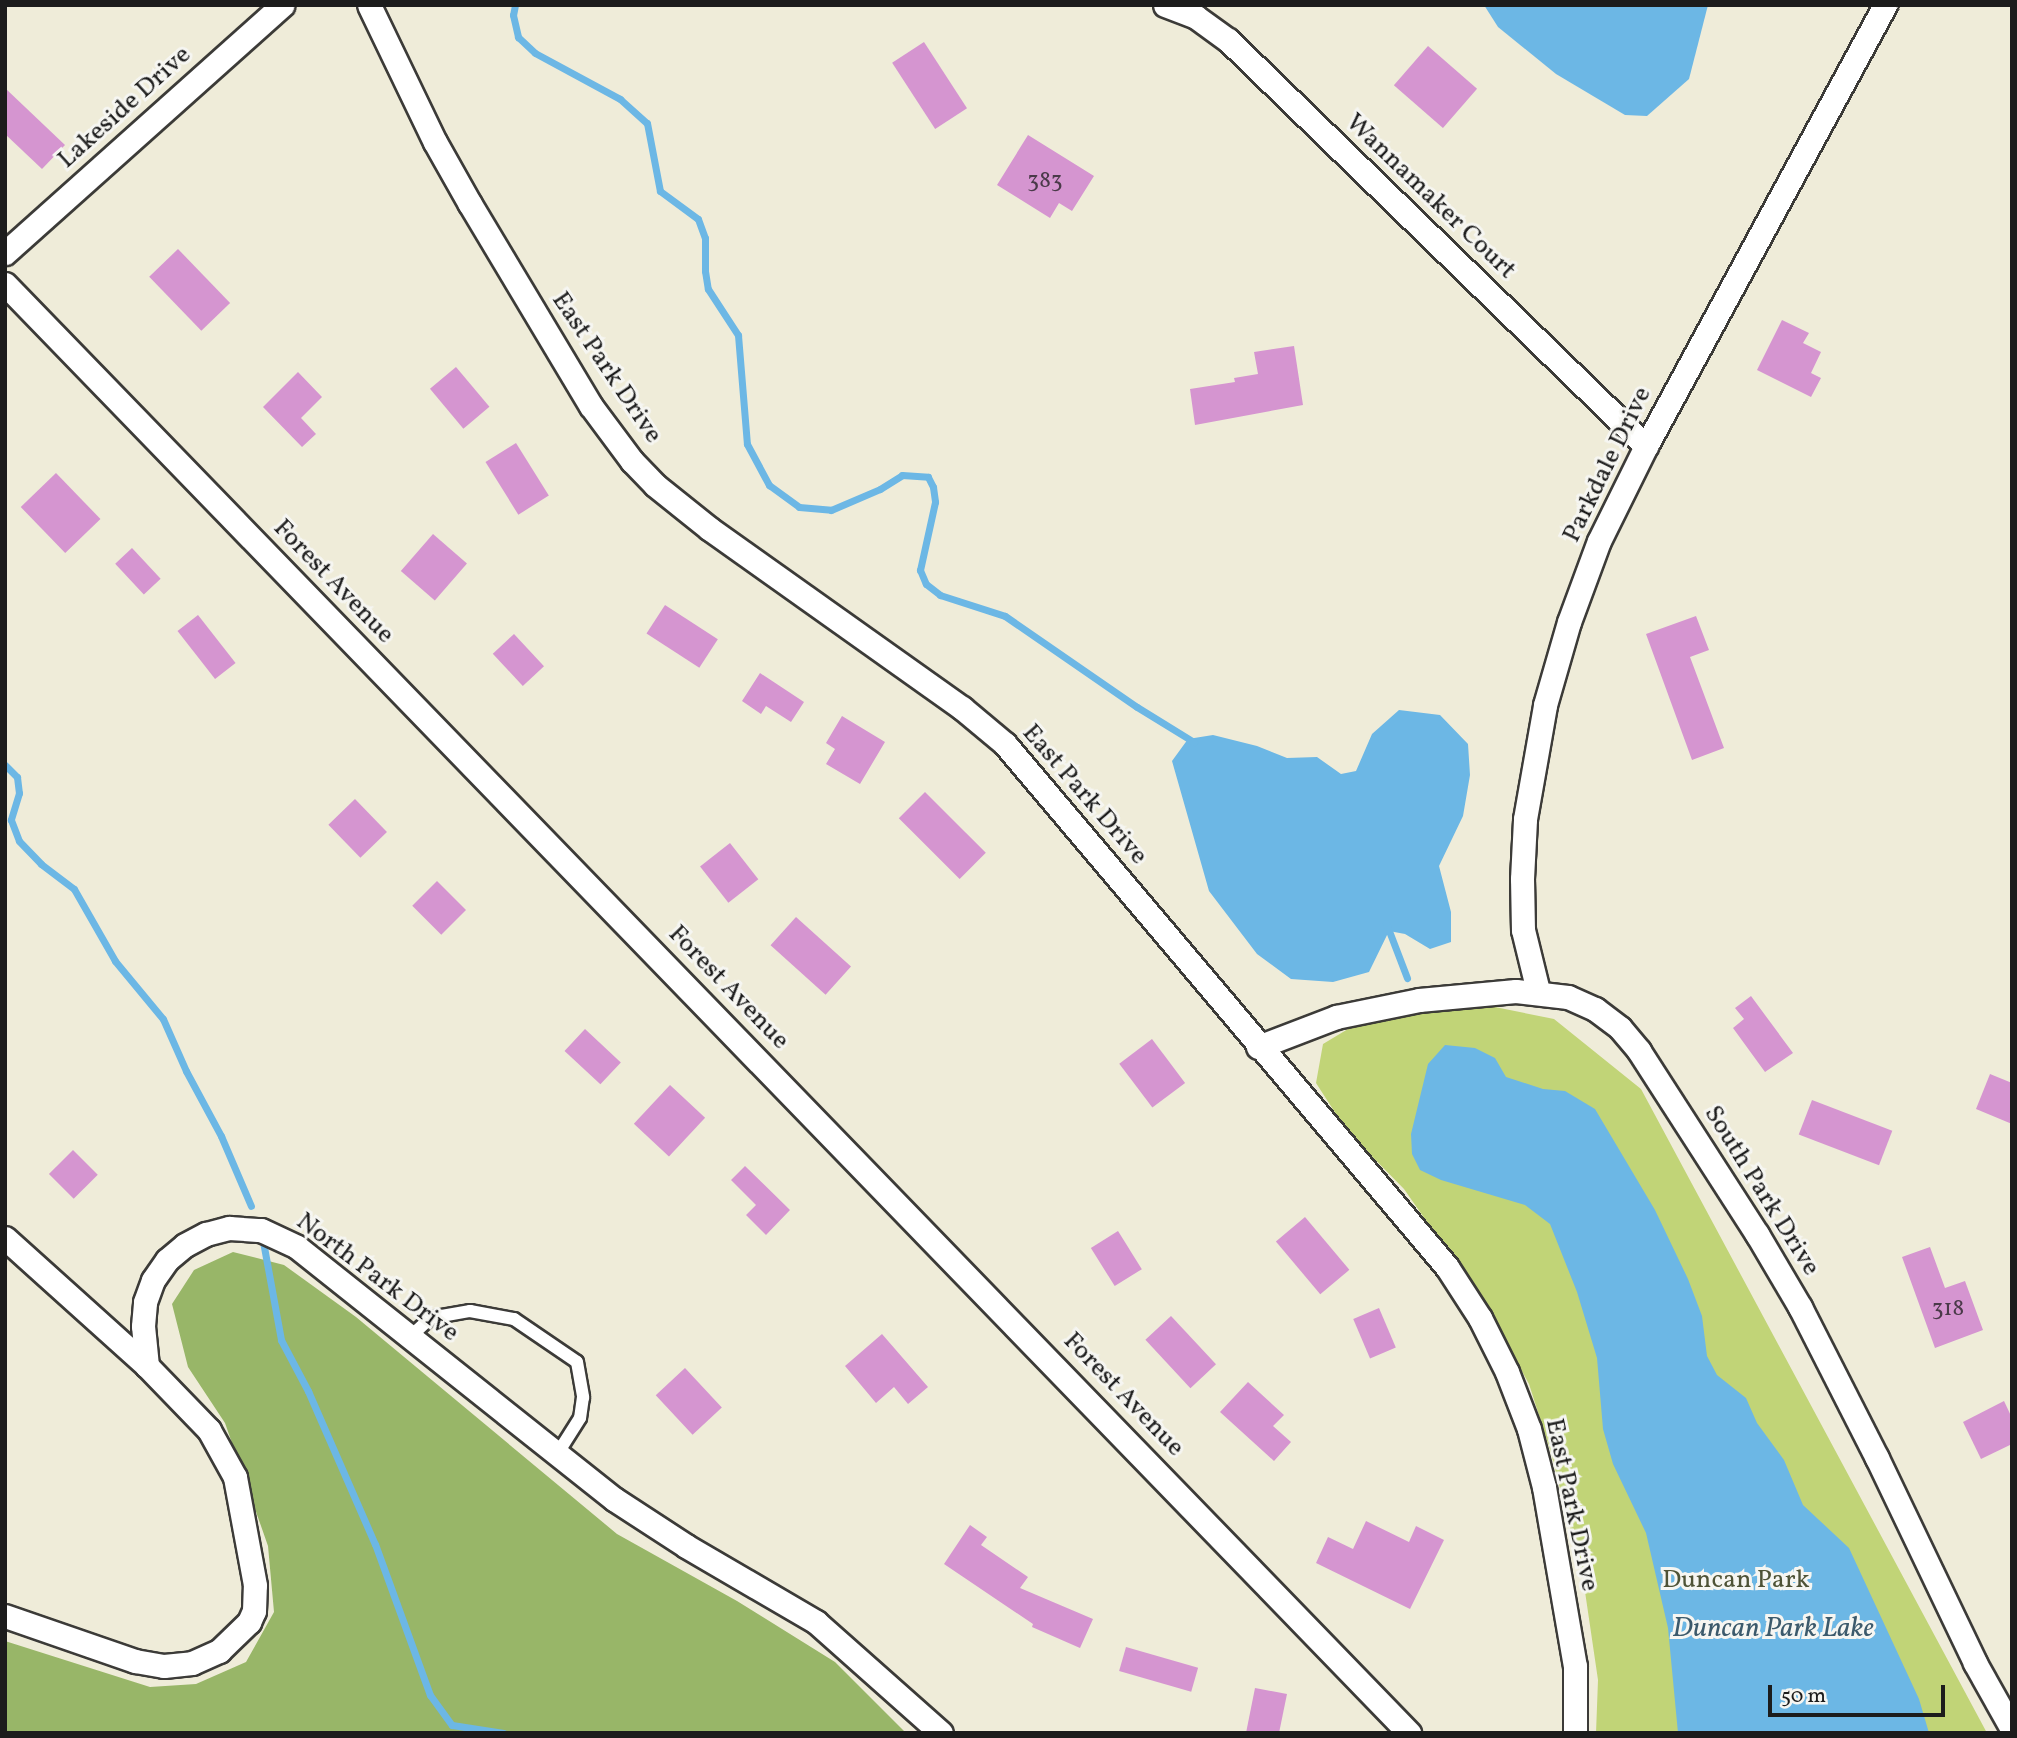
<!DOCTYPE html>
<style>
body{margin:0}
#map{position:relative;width:2017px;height:1738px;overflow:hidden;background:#efecd9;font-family:Vollkorn,serif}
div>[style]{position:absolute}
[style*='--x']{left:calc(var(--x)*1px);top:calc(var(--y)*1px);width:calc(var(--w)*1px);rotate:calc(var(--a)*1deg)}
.green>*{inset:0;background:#c1d477}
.forest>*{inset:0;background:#98b668}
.water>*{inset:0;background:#6cb7e5}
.stream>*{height:7px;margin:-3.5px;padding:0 3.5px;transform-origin:3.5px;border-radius:3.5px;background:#6cb7e5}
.building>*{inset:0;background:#d595d0;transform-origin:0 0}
.roads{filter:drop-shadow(2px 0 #3c3b38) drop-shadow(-2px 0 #3c3b38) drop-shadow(0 2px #3c3b38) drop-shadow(0 -2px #3c3b38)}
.lane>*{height:12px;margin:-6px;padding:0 6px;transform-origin:6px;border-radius:6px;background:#fff}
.street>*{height:23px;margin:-11.5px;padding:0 11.5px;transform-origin:11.5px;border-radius:11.5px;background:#fff}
span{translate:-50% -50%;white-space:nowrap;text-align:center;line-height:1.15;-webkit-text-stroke:6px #f6f6f2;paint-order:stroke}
.number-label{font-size:23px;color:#4a3a49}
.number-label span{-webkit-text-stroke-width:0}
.street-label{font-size:26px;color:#1c1c1c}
.park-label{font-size:26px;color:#4e5337}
.water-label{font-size:28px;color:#3c5a6c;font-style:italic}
.frame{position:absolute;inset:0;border:7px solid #1c1c1c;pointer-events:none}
.scale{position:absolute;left:1768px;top:1685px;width:177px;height:32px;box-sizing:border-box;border:4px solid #1c1c1c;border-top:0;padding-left:9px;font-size:21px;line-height:24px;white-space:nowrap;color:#1c1c1c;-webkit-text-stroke:5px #f6f6f2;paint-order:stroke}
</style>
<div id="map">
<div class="green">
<i style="clip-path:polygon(1485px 1005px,1554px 1019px,1641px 1089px,1987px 1733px,1596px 1733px,1598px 1680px,1583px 1578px,1551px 1453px,1529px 1384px,1487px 1308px,1404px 1189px,1347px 1131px,1316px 1083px,1323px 1044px,1363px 1020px)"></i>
</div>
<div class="forest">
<i style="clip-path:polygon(233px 1252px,284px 1265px,356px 1317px,617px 1534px,737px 1601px,835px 1662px,906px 1733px,5px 1733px,5px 1641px,150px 1687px,196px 1684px,246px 1662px,274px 1612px,268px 1546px,225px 1423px,188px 1367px,172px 1304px,194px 1270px)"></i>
</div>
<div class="water">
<i style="clip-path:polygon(1484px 5px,1708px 5px,1689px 79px,1647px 116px,1625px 115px,1556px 74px,1498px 27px)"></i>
<i style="clip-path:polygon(1399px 710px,1440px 715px,1468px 744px,1470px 775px,1463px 816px,1439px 866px,1451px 912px,1451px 942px,1430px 949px,1405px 934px,1389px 931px,1369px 972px,1333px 982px,1291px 979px,1257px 954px,1209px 891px,1172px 761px,1188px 739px,1213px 735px,1257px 746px,1287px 758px,1317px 757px,1341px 774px,1356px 771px,1372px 734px)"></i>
<i style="clip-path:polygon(1445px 1045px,1475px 1048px,1495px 1058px,1506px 1077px,1543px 1089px,1565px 1091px,1595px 1109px,1655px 1210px,1688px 1279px,1702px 1316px,1707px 1356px,1717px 1375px,1746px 1398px,1757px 1423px,1784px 1460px,1803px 1505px,1849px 1548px,1919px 1699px,1929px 1733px,1678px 1733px,1668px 1628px,1646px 1533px,1613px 1464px,1603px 1429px,1597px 1358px,1577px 1292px,1550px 1224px,1525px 1205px,1441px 1180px,1420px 1170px,1412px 1154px,1411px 1134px,1428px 1064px)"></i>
</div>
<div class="stream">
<i style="--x:515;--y:5;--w:10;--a:101"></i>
<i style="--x:513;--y:15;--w:23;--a:77"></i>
<i style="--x:518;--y:37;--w:23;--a:43"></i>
<i style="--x:535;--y:53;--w:97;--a:28.4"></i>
<i style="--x:620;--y:99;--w:36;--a:42"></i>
<i style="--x:647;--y:123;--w:69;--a:79.2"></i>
<i style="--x:660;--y:191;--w:47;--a:36.4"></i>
<i style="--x:698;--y:219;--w:20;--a:70"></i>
<i style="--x:705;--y:238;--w:33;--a:90"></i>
<i style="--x:705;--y:271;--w:18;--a:81"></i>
<i style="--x:708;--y:289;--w:55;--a:56.9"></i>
<i style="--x:738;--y:335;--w:109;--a:85.3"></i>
<i style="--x:747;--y:444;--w:47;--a:61.8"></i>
<i style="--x:769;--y:485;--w:37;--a:36"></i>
<i style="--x:799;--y:507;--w:32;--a:5"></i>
<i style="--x:831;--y:510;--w:53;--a:-23.2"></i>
<i style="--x:880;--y:489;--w:26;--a:-32"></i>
<i style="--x:902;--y:475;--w:26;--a:4"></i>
<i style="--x:928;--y:477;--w:11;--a:63"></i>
<i style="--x:933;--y:487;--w:15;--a:82"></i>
<i style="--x:935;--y:502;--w:70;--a:102.4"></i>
<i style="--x:920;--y:570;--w:15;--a:67"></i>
<i style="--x:926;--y:584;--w:18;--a:38"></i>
<i style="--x:940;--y:595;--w:68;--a:17.9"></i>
<i style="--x:1005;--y:616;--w:160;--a:34.6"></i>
<i style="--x:1137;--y:707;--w:67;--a:31.6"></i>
<i style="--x:5;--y:765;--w:17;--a:45"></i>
<i style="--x:17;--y:777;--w:16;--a:83"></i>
<i style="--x:19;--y:793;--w:28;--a:107"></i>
<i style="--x:11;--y:820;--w:22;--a:69"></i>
<i style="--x:19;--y:841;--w:32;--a:46"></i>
<i style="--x:41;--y:864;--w:41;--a:37.1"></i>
<i style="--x:74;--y:889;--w:83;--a:60.3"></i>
<i style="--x:115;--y:961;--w:75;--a:50.4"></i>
<i style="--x:163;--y:1019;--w:57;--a:66.1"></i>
<i style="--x:186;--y:1071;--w:74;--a:61.7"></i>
<i style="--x:221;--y:1136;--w:76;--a:66.8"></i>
<i style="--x:1386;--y:923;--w:59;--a:69.1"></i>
<i style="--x:262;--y:1236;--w:106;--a:79.6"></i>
<i style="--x:281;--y:1340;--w:58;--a:62.1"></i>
<i style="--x:308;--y:1391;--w:167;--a:66.4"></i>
<i style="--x:375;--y:1544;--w:161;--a:70"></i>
<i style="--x:430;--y:1695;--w:37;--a:54"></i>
<i style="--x:452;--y:1725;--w:52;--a:8.9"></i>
</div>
<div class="building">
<i style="left:924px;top:42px;width:79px;height:38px;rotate:57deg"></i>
<i style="left:1428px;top:46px;width:65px;height:52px;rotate:41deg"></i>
<i style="clip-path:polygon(5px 88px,65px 145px,42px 169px,5px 134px)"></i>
<i style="clip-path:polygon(1028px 135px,1094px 176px,1072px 211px,1059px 203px,1050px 218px,997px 185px)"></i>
<i style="left:178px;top:249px;width:75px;height:40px;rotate:46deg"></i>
<i style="clip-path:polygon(1782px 320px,1809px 333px,1803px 343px,1821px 352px,1811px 373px,1821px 378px,1811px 397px,1757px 370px)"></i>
<i style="clip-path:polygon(1294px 346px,1303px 405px,1195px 425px,1190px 389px,1235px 382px,1234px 378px,1258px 374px,1254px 352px)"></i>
<i style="left:456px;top:367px;width:52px;height:34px;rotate:50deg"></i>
<i style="clip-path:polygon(298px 372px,322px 397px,301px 418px,316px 434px,302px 447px,263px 407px)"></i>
<i style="left:516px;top:443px;width:62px;height:36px;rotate:58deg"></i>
<i style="left:56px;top:473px;width:64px;height:49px;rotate:46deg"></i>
<i style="left:433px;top:534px;width:45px;height:49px;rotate:41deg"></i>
<i style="left:132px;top:548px;width:42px;height:23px;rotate:47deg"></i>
<i style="left:665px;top:605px;width:63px;height:34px;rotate:33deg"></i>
<i style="left:198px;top:615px;width:61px;height:26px;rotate:52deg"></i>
<i style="clip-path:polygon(1696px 616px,1709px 650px,1690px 657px,1724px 748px,1692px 760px,1646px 634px)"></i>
<i style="left:514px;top:634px;width:44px;height:29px;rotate:47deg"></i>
<i style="clip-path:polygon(760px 673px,804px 702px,791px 722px,766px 706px,761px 714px,742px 701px)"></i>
<i style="clip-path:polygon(842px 716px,885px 742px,860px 784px,826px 764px,835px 749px,826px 743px)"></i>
<i style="left:925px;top:792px;width:86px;height:37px;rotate:45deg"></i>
<i style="left:355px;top:799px;width:46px;height:37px;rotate:46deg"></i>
<i style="left:730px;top:843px;width:46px;height:38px;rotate:52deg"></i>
<i style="left:437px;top:881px;width:41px;height:35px;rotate:45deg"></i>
<i style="left:796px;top:917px;width:74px;height:38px;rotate:42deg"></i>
<i style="clip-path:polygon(1751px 996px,1793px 1053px,1765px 1072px,1733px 1028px,1744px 1019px,1735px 1008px)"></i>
<i style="left:585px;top:1029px;width:49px;height:30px;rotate:43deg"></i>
<i style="left:1152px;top:1039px;width:55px;height:41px;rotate:53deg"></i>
<i style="clip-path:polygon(1990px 1074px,2012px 1083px,2012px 1124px,1976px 1109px)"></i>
<i style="left:670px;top:1085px;width:48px;height:53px;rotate:43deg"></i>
<i style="left:1812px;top:1100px;width:86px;height:37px;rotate:21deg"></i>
<i style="left:73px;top:1150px;width:35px;height:34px;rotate:45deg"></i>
<i style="clip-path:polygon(745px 1166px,790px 1210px,766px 1235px,746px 1215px,756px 1205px,731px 1180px)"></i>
<i style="left:1305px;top:1217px;width:69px;height:38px;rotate:50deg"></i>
<i style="left:1118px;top:1231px;width:45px;height:32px;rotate:58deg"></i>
<i style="clip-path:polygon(1930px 1247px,1945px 1288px,1965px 1281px,1983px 1330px,1935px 1348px,1902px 1257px)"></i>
<i style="left:1379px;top:1308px;width:43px;height:28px;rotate:67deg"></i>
<i style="left:1171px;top:1316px;width:66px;height:35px;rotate:47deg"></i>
<i style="clip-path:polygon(882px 1334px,928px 1387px,908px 1404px,894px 1387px,876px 1403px,845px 1366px)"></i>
<i style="left:685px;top:1368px;width:54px;height:40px;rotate:47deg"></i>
<i style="clip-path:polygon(1248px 1382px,1284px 1415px,1273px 1426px,1291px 1442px,1274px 1461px,1220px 1412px)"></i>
<i style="clip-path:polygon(2004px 1401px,2012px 1418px,2012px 1444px,1981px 1459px,1963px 1422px)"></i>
<i style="clip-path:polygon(1366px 1521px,1409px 1542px,1416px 1526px,1444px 1540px,1410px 1609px,1316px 1563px,1328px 1537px,1353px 1549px)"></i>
<i style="clip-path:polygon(970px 1525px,987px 1537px,981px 1545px,1028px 1577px,1020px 1588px,1093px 1619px,1080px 1648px,1032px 1627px,1033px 1624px,944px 1564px)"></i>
<i style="left:1126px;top:1647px;width:75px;height:25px;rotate:16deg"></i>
<i style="clip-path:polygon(1255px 1688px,1287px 1694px,1279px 1733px,1246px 1733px)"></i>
</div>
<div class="roads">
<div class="lane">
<i style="--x:411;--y:1336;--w:26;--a:-43"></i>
<i style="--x:430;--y:1318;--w:41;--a:-9.9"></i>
<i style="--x:470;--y:1311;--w:45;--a:10.3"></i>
<i style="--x:514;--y:1319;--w:76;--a:34.3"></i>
<i style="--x:577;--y:1362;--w:36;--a:80"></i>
<i style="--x:583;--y:1397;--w:21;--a:98"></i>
<i style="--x:580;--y:1418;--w:45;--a:122.3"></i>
</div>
<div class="street">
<i style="--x:369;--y:5;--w:152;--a:64.3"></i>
<i style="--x:435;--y:142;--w:71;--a:60.6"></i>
<i style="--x:470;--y:204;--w:235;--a:59.1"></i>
<i style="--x:591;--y:406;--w:69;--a:53.3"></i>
<i style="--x:632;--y:461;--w:33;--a:46"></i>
<i style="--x:655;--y:485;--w:70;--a:38.7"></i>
<i style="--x:710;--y:529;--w:309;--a:35.4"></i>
<i style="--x:962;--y:708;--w:56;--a:39.9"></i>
<i style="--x:1005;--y:744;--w:685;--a:49.8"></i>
<i style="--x:1447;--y:1267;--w:61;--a:57.1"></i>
<i style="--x:1480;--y:1318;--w:60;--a:63.4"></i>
<i style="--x:1507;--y:1372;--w:61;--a:68.9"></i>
<i style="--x:1529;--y:1429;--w:60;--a:75.5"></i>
<i style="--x:1544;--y:1487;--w:182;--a:80.2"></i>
<i style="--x:1575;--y:1666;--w:67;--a:90"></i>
<i style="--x:1165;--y:5;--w:33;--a:21"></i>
<i style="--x:1196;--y:17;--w:39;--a:36"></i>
<i style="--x:1228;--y:40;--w:583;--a:44.17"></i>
<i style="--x:5;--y:253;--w:372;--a:-41.8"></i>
<i style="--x:5;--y:284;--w:2018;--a:45.9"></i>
<i style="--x:1538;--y:991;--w:63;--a:-103.8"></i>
<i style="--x:1523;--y:930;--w:51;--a:-91.1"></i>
<i style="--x:1522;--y:879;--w:60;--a:-87.1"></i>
<i style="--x:1525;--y:819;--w:116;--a:-80"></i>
<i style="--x:1545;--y:705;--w:86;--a:-73.9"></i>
<i style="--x:1569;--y:622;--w:86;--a:-69.7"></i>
<i style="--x:1599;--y:541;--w:106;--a:-63.7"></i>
<i style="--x:1646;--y:446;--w:502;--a:-61.54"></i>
<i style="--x:1258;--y:1047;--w:84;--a:-21"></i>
<i style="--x:1336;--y:1017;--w:85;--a:-11.6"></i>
<i style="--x:1419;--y:1000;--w:97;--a:-5.3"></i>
<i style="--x:1516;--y:991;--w:52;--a:6.6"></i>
<i style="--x:1568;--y:997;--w:30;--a:24"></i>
<i style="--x:1595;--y:1009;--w:31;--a:37"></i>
<i style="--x:1620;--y:1028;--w:30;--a:50"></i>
<i style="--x:1639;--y:1051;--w:218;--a:57.2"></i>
<i style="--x:1757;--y:1234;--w:85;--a:59.5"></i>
<i style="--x:1800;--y:1307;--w:169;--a:63"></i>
<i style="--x:1877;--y:1458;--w:227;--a:64.4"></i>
<i style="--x:1975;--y:1663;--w:76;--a:60.7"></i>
<i style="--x:5;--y:1238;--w:191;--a:42"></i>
<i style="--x:5;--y:1616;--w:138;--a:19.1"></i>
<i style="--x:135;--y:1661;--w:29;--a:10"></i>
<i style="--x:164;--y:1666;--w:28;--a:-6"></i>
<i style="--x:192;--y:1663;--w:30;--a:-24"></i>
<i style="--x:219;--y:1651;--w:42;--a:-44"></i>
<i style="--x:249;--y:1622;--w:12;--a:-66"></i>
<i style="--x:254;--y:1611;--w:26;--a:-88"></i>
<i style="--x:255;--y:1585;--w:110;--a:-100.5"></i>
<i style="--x:235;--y:1477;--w:54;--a:-119"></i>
<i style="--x:209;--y:1430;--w:89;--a:-134.1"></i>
<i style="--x:147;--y:1366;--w:40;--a:-95.7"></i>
<i style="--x:143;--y:1326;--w:24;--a:-85"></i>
<i style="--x:145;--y:1302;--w:23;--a:-70"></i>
<i style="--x:153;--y:1280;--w:24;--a:-55"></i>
<i style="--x:167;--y:1260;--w:23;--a:-40"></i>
<i style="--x:185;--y:1245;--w:24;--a:-28"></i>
<i style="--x:206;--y:1234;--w:24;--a:-15"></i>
<i style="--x:229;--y:1228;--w:32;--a:4"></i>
<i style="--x:261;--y:1230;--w:40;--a:25"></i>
<i style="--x:297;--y:1247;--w:405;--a:38.5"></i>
<i style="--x:614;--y:1499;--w:86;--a:33.1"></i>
<i style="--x:686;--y:1546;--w:151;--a:30.3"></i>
<i style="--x:816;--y:1622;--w:167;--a:41.6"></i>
</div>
</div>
<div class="number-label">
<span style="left:1045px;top:181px">383</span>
<span style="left:1948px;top:1309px">318</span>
</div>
<div class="street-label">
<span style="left:125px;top:108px;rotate:-42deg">Lakeside Drive</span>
<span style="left:1430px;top:197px;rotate:44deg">Wannamaker Court</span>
<span style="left:606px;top:368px;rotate:56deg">East Park Drive</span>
<span style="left:1608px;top:465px;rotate:-64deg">Parkdale Drive</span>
<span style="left:333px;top:582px;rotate:46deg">Forest Avenue</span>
<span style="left:1084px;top:795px;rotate:49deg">East Park Drive</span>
<span style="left:728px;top:988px;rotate:46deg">Forest Avenue</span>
<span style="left:1761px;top:1191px;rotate:58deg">South Park Drive</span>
<span style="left:377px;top:1278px;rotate:37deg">North Park Drive</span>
<span style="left:1123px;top:1395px;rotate:46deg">Forest Avenue</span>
<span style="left:1571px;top:1505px;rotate:78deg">East Park Drive</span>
</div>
<div class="park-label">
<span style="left:1736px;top:1581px">Duncan Park</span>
</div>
<div class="water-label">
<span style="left:1773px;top:1629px">Duncan Park Lake</span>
</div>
<div class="frame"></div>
<div class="scale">50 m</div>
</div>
